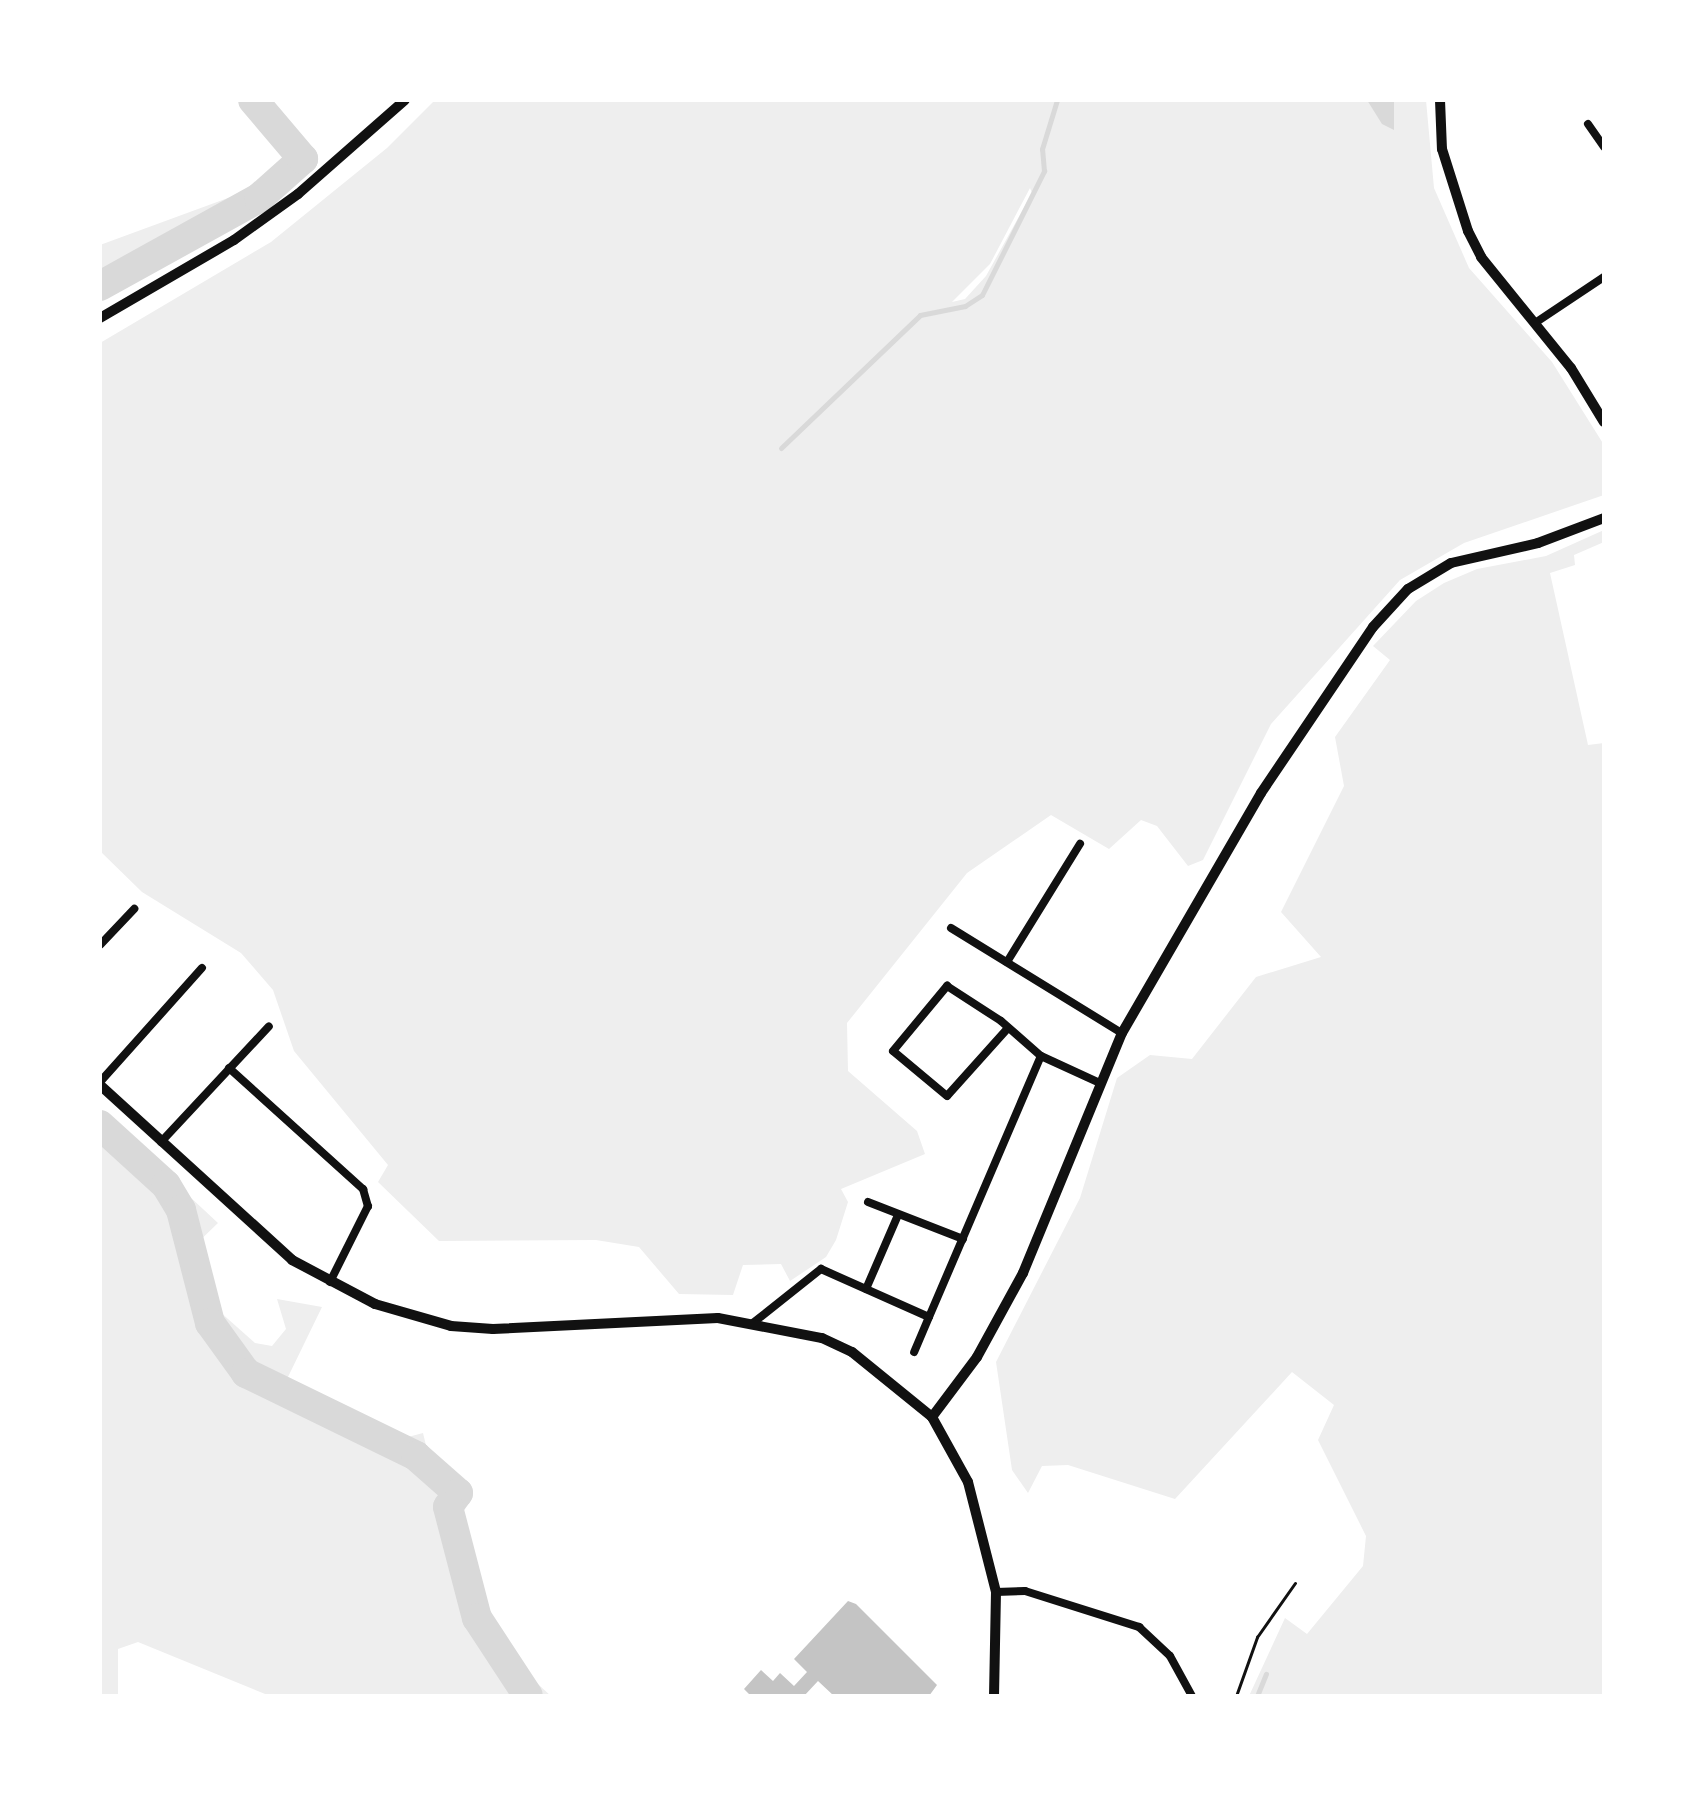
<!DOCTYPE html>
<style>
body{margin:0}
#map{position:relative;width:1704px;height:1796px;overflow:hidden;background:#fff;font-family:Raleway,sans-serif}
div>[style]{position:absolute}
[style*='--x']{left:calc(var(--x)*1px);top:calc(var(--y)*1px);width:calc(var(--w)*1px);rotate:calc(var(--a)*1deg)}
.green>*{inset:0;background:#eee}
.water>*{inset:0;background:#d9d9d9}
.stream>*{height:5px;margin:-2.5px;padding:0 2.5px;transform-origin:2.5px;border-radius:2.5px;background:#d9d9d9}
.river>*{height:30px;margin:-15px;padding:0 15px;transform-origin:15px;border-radius:15px;background:#d9d9d9}
.building>*{inset:0;background:#c4c4c4}
.path>*{height:3px;margin:-1.5px;padding:0 1.5px;transform-origin:1.5px;border-radius:1.5px;background:#111}
.minor>*{height:8px;margin:-4px;padding:0 4px;transform-origin:4px;border-radius:4px;background:#111}
.tertiary>*{height:10px;margin:-5px;padding:0 5px;transform-origin:5px;border-radius:5px;background:#111}
span{translate:-50% -50%;white-space:nowrap;text-align:center;line-height:1.15;-webkit-text-stroke:6px #fff;paint-order:stroke}
.frame{position:absolute;inset:0;border:102px solid #fff;pointer-events:none}
</style>
<div id="map">
<div class="green">
<i style="clip-path:polygon(evenodd,435px 100px,1426px 100px,1434px 188px,1469px 268px,1552px 362px,1604px 445px,1604px 495px,1464px 543px,1400px 580px,1271px 724px,1203px 860px,1188px 866px,1157px 826px,1141px 820px,1109px 849px,1051px 815px,967px 873px,847px 1023px,848px 1071px,917px 1131px,925px 1154px,841px 1189px,848px 1202px,836px 1240px,826px 1257px,790px 1281px,781px 1264px,743px 1265px,733px 1295px,679px 1294px,639px 1247px,596px 1240px,439px 1241px,378px 1182px,388px 1165px,294px 1051px,273px 990px,241px 953px,142px 892px,100px 851px,100px 343px,271px 242px,387px 148px,435px 100px,1030px 188px,1032px 193px,986px 276px,965px 299px,952px 302px,990px 264px,1030px 188px)"></i>
<i style="clip-path:polygon(247px 191px,250px 203px,216px 230px,100px 297px,100px 245px)"></i>
<i style="clip-path:polygon(1604px 530px,1604px 542px,1574px 555px,1575px 565px,1550px 573px,1588px 745px,1604px 743px,1604px 1696px,1249px 1696px,1285px 1618px,1307px 1634px,1363px 1566px,1366px 1536px,1318px 1440px,1334px 1405px,1292px 1372px,1175px 1499px,1068px 1465px,1042px 1466px,1028px 1493px,1012px 1470px,996px 1362px,1080px 1198px,1117px 1078px,1150px 1055px,1192px 1059px,1256px 977px,1321px 957px,1281px 912px,1344px 786px,1335px 737px,1390px 660px,1373px 646px,1416px 601px,1444px 583px,1477px 569px,1546px 556px)"></i>
<i style="clip-path:polygon(100px 1113px,218px 1223px,189px 1251px,219px 1311px,255px 1343px,272px 1346px,286px 1329px,277px 1299px,322px 1307px,287px 1379px,408px 1437px,423px 1433px,469px 1621px,551px 1696px,270px 1696px,138px 1642px,118px 1649px,118px 1696px,100px 1696px)"></i>
</div>
<div class="water">
<i style="clip-path:polygon(1367px 100px,1394px 100px,1394px 130px,1382px 124px)"></i>
</div>
<div class="stream">
<i style="--x:781;--y:448;--w:192;--a:-43.7"></i>
<i style="--x:920;--y:315;--w:46;--a:-11.3"></i>
<i style="--x:965;--y:306;--w:20;--a:-33"></i>
<i style="--x:982;--y:295;--w:139;--a:-63.4"></i>
<i style="--x:1044;--y:171;--w:22;--a:-95"></i>
<i style="--x:1042;--y:149;--w:51;--a:-73"></i>
<i style="--x:1257;--y:1696;--w:24;--a:-68"></i>
</div>
<div class="river">
<i style="--x:100;--y:286;--w:182;--a:-29"></i>
<i style="--x:259;--y:198;--w:59;--a:-41.6"></i>
<i style="--x:303;--y:159;--w:77;--a:-130.3"></i>
<i style="--x:100;--y:1125;--w:89;--a:42.3"></i>
<i style="--x:166;--y:1185;--w:29;--a:59"></i>
<i style="--x:181;--y:1210;--w:117;--a:75.6"></i>
<i style="--x:210;--y:1323;--w:62;--a:54.2"></i>
<i style="--x:246;--y:1373;--w:189;--a:26"></i>
<i style="--x:416;--y:1456;--w:56;--a:41.4"></i>
<i style="--x:458;--y:1493;--w:17;--a:126"></i>
<i style="--x:448;--y:1507;--w:115;--a:75.4"></i>
<i style="--x:477;--y:1618;--w:93;--a:56.8"></i>
</div>
<div class="building">
<i style="clip-path:polygon(848px 1601px,856px 1604px,937px 1685px,929px 1696px,834px 1696px,818px 1681px,804px 1696px,751px 1696px,744px 1689px,761px 1670px,773px 1681px,780px 1673px,794px 1686px,807px 1672px,794px 1659px)"></i>
</div>
<div class="path">
<i style="--x:1236;--y:1696;--w:63;--a:-70.4"></i>
<i style="--x:1257;--y:1637;--w:66;--a:-54.9"></i>
</div>
<div class="minor">
<i style="--x:1588;--y:124;--w:28;--a:55"></i>
<i style="--x:1535;--y:323;--w:83;--a:-33.7"></i>
<i style="--x:951;--y:928;--w:201;--a:31.6"></i>
<i style="--x:100;--y:945;--w:50;--a:-46.6"></i>
<i style="--x:1007;--y:962;--w:139;--a:-58.3"></i>
<i style="--x:1008;--y:1028;--w:91;--a:131.9"></i>
<i style="--x:947;--y:1096;--w:70;--a:-140.2"></i>
<i style="--x:893;--y:1051;--w:85;--a:-50.3"></i>
<i style="--x:947;--y:986;--w:64;--a:32.9"></i>
<i style="--x:1001;--y:1021;--w:53;--a:41.2"></i>
<i style="--x:229;--y:1068;--w:181;--a:42.1"></i>
<i style="--x:363;--y:1189;--w:18;--a:74"></i>
<i style="--x:368;--y:1206;--w:85;--a:116.6"></i>
<i style="--x:100;--y:1082;--w:153;--a:-48.2"></i>
<i style="--x:161;--y:1142;--w:158;--a:-47"></i>
<i style="--x:868;--y:1202;--w:102;--a:21.3"></i>
<i style="--x:866;--y:1289;--w:81;--a:-66.6"></i>
<i style="--x:929;--y:1317;--w:284;--a:-66.8"></i>
<i style="--x:1041;--y:1056;--w:65;--a:24.6"></i>
<i style="--x:753;--y:1323;--w:87;--a:-38.5"></i>
<i style="--x:821;--y:1269;--w:118;--a:24"></i>
<i style="--x:929;--y:1317;--w:38;--a:113"></i>
<i style="--x:996;--y:1592;--w:29;--a:-2"></i>
<i style="--x:1025;--y:1591;--w:120;--a:17.5"></i>
<i style="--x:1139;--y:1627;--w:42;--a:43.1"></i>
<i style="--x:1170;--y:1656;--w:46;--a:61.2"></i>
</div>
<div class="tertiary">
<i style="--x:1440;--y:100;--w:49;--a:87.7"></i>
<i style="--x:1442;--y:149;--w:86;--a:72.4"></i>
<i style="--x:1468;--y:231;--w:29;--a:63"></i>
<i style="--x:1481;--y:257;--w:143;--a:51"></i>
<i style="--x:1571;--y:368;--w:63;--a:58.6"></i>
<i style="--x:100;--y:318;--w:155;--a:-30.2"></i>
<i style="--x:234;--y:240;--w:79;--a:-35.7"></i>
<i style="--x:298;--y:194;--w:142;--a:-41.3"></i>
<i style="--x:100;--y:1085;--w:260;--a:42.3"></i>
<i style="--x:292;--y:1260;--w:94;--a:27.9"></i>
<i style="--x:375;--y:1304;--w:79;--a:16.1"></i>
<i style="--x:451;--y:1326;--w:42;--a:4.1"></i>
<i style="--x:493;--y:1329;--w:225;--a:-2.8"></i>
<i style="--x:718;--y:1318;--w:106;--a:10.9"></i>
<i style="--x:822;--y:1338;--w:33;--a:25"></i>
<i style="--x:852;--y:1352;--w:103;--a:39.1"></i>
<i style="--x:932;--y:1417;--w:74;--a:61"></i>
<i style="--x:968;--y:1482;--w:114;--a:75.7"></i>
<i style="--x:996;--y:1592;--w:104;--a:91.1"></i>
<i style="--x:932;--y:1417;--w:75;--a:-53.1"></i>
<i style="--x:977;--y:1357;--w:96;--a:-61.3"></i>
<i style="--x:1023;--y:1273;--w:260;--a:-67.6"></i>
<i style="--x:1122;--y:1033;--w:277;--a:-59.9"></i>
<i style="--x:1261;--y:793;--w:200;--a:-56"></i>
<i style="--x:1373;--y:627;--w:52;--a:-47.4"></i>
<i style="--x:1408;--y:589;--w:50;--a:-31.2"></i>
<i style="--x:1451;--y:563;--w:89;--a:-12.9"></i>
<i style="--x:1538;--y:543;--w:71;--a:-20.7"></i>
</div>
<div class="frame"></div>
</div>
